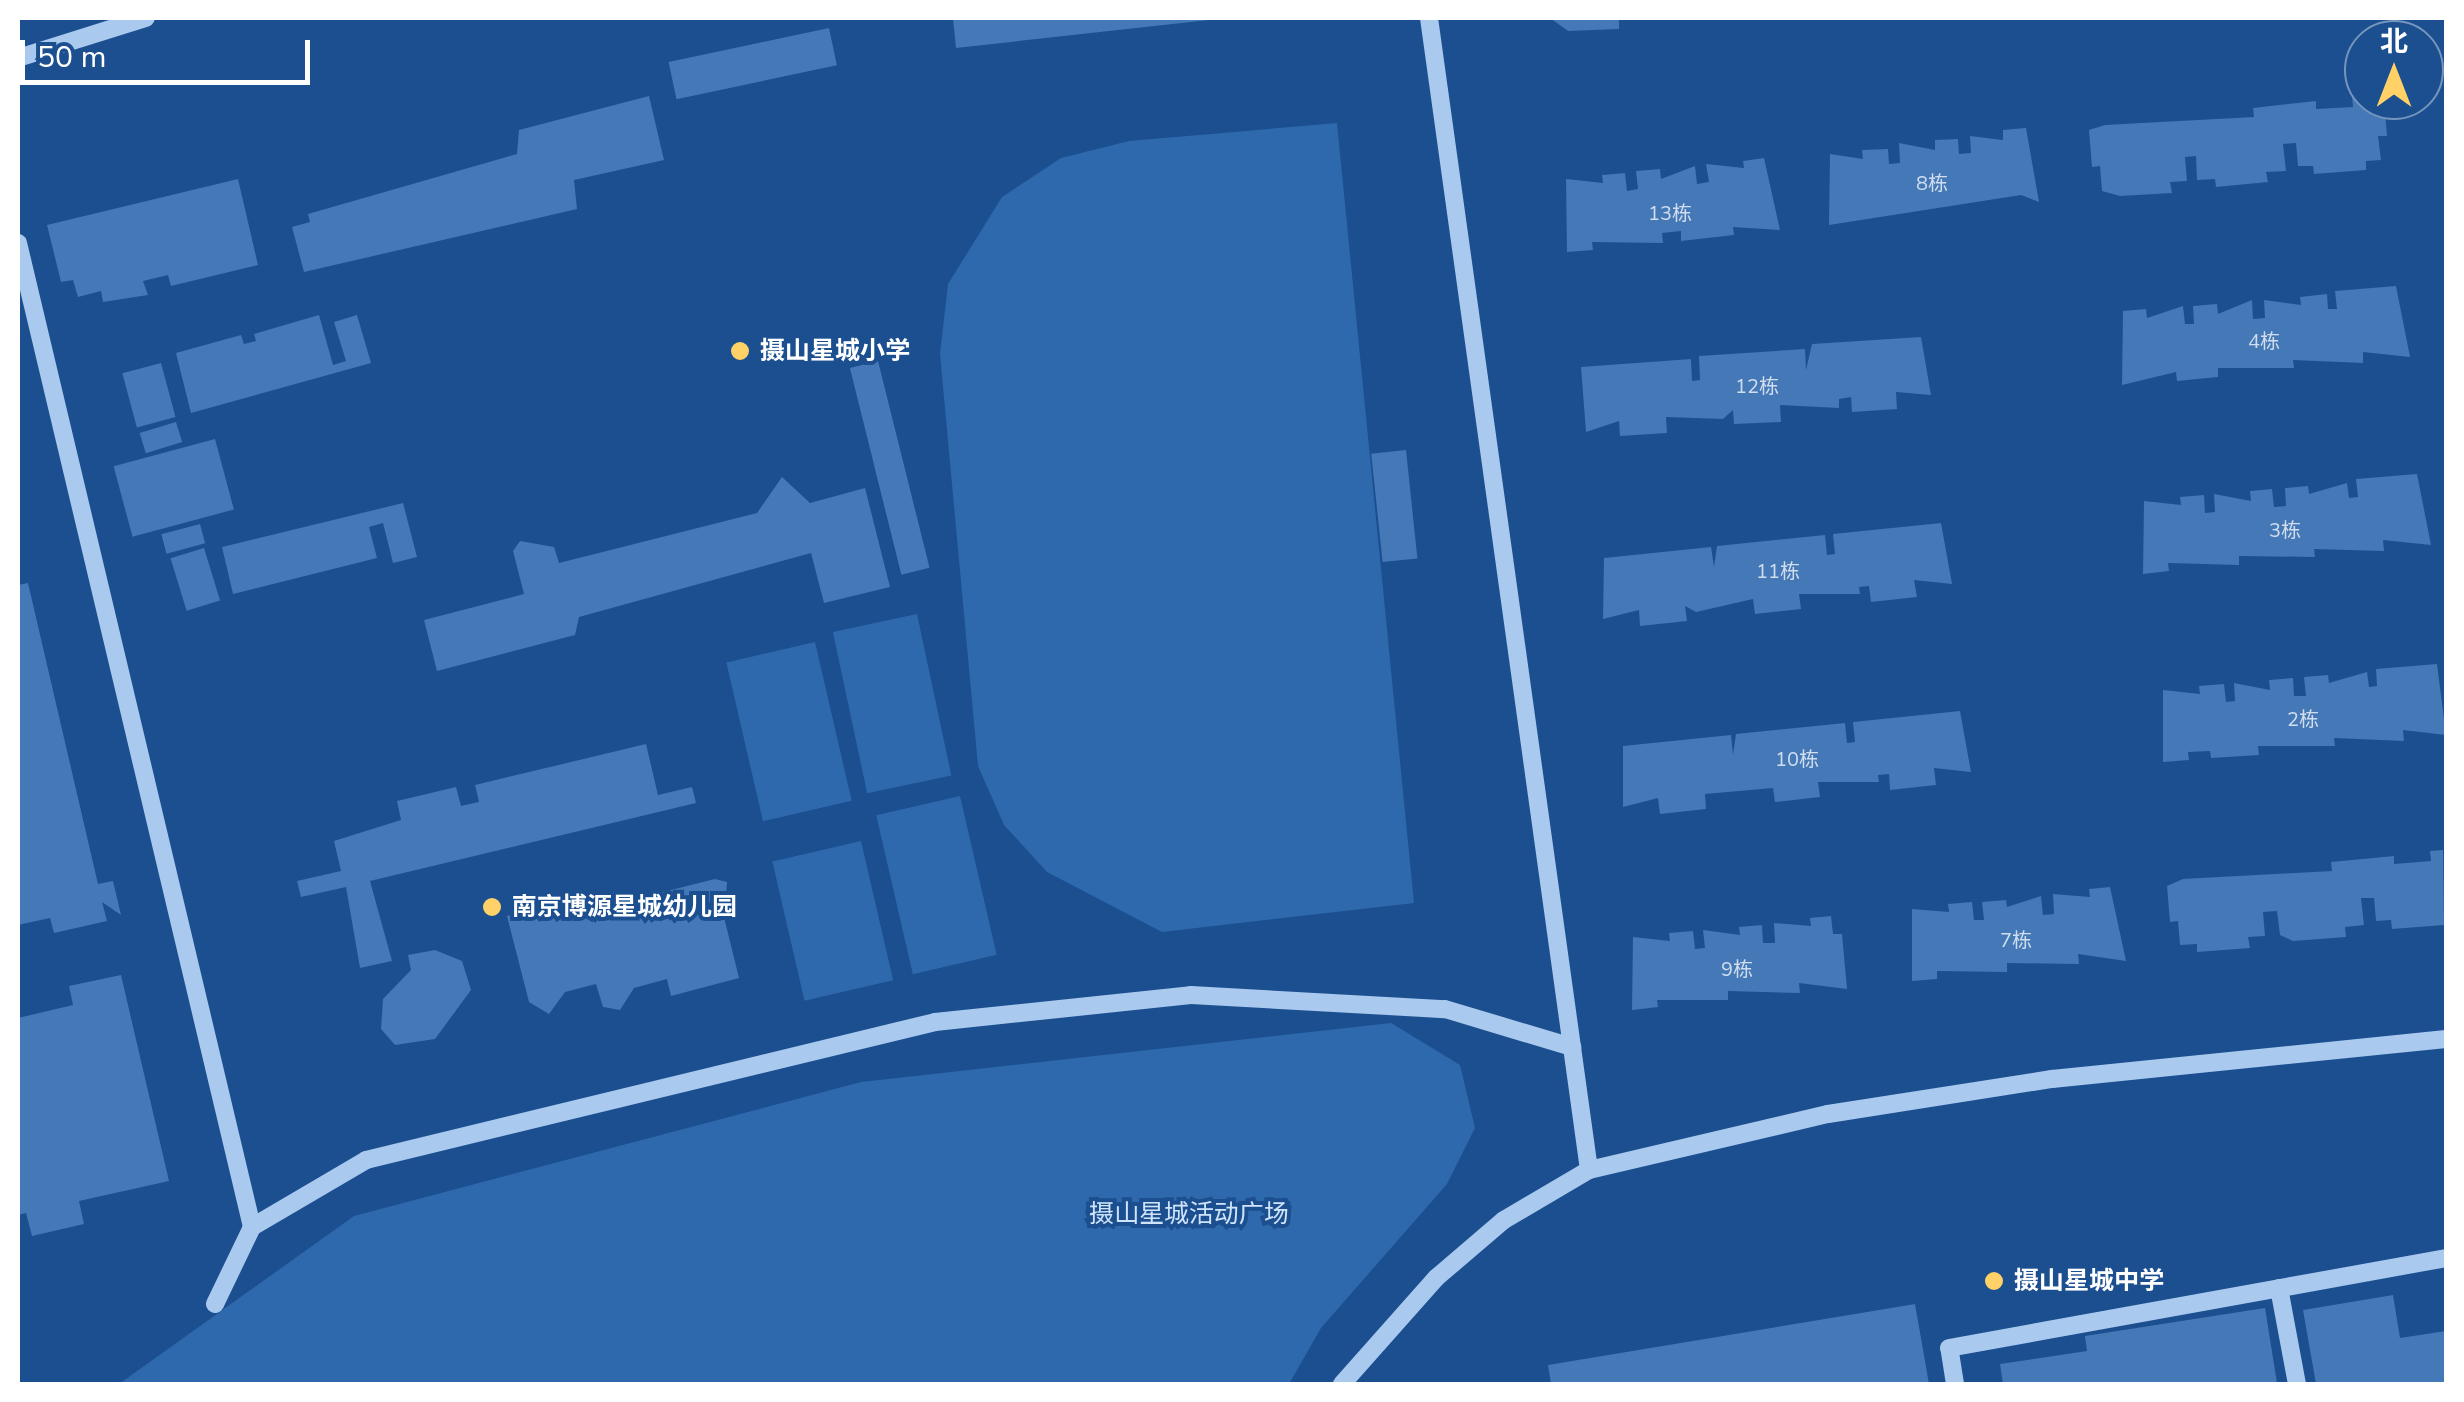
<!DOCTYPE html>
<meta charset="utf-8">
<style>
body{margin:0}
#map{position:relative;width:2464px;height:1402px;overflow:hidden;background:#1b4f8f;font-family:"Nunito Sans","Noto Sans SC",sans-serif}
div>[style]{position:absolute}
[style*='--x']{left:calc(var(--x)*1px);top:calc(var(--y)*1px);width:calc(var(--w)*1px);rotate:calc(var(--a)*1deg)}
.green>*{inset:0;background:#2e69ad;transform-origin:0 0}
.building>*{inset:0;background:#4478b7;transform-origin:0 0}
.minor>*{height:18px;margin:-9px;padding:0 9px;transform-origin:9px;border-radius:9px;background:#a9c9ee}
.dots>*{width:28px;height:28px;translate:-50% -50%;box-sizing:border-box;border:5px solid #1b4f8f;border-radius:50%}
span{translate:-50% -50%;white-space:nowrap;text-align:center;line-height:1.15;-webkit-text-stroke:8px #1b4f8f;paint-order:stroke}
.number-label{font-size:20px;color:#d0dded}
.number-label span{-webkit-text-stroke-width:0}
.poi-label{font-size:25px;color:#fff;font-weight:700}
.left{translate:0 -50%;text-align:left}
.park-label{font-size:25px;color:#cfe3fa}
.frame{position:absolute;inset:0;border:20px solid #fff;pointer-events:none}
.north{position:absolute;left:2344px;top:20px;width:100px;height:100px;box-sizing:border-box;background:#1b4f8f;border:2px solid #7695bc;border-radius:50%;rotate:0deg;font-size:28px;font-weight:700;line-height:40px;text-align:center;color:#fff}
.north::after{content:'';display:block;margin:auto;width:35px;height:45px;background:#ffd166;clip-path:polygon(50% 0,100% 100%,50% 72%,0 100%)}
.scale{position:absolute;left:20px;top:40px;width:290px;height:45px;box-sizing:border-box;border:5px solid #fff;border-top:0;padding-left:12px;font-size:30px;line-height:35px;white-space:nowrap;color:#fff;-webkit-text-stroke:8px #1b4f8f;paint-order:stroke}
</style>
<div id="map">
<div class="green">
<i style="clip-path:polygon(1337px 123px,1414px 903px,1162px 932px,1047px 872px,1004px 825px,978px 766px,940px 354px,948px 284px,1002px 197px,1061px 158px,1129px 141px)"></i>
<i style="left:917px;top:614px;width:165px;height:86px;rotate:78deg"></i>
<i style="left:815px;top:642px;width:163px;height:91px;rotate:77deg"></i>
<i style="left:960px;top:796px;width:163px;height:86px;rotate:77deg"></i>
<i style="left:861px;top:841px;width:143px;height:91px;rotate:77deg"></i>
<i style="clip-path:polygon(1391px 1023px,1460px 1065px,1475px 1128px,1447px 1184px,1321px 1328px,1289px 1384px,119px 1384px,354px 1216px,861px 1082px)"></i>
</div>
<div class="building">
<i style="clip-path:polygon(953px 18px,1209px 18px,1209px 20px,956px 48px)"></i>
<i style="clip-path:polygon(1550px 18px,1619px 18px,1619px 29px,1568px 31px)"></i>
<i style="left:829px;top:28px;width:38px;height:164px;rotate:78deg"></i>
<i style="clip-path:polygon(2364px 95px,2384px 100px,2387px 136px,2378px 136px,2381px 160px,2366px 161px,2366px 170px,2314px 174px,2313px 166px,2298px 166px,2296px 143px,2283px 144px,2286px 171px,2266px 172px,2268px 182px,2216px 187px,2215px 179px,2197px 180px,2196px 156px,2185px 157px,2187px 181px,2170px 182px,2172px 193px,2120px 196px,2102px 191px,2100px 166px,2092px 167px,2089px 130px,2105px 125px,2254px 117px,2253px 108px,2316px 101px,2316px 109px,2353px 107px,2352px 96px)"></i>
<i style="clip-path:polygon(649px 96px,664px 160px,574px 180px,577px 209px,304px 272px,292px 227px,310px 222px,308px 214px,517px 154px,519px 130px)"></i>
<i style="clip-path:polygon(2026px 128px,2039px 202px,2021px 195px,1829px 225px,1830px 154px,1863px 159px,1862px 150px,1888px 149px,1889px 164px,1900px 163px,1899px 143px,1935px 150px,1935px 140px,1958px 139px,1959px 154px,1971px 153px,1970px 136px,2003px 140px,2003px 130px)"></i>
<i style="clip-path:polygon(1764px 158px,1780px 230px,1733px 227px,1734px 235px,1681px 241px,1681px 231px,1662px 233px,1663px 243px,1592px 242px,1593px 250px,1567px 252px,1566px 179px,1603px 183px,1602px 175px,1625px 173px,1627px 191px,1638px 189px,1636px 171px,1660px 169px,1661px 179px,1695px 166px,1697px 184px,1709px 182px,1706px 164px,1744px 168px,1743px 161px)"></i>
<i style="clip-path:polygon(238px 179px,258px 265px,171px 286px,168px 275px,143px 281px,148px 295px,103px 302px,101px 291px,78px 297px,73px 280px,61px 282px,47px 225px)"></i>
<i style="clip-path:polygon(2396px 286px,2410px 357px,2363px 352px,2363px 363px,2293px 360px,2294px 368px,2218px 368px,2218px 377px,2177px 381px,2176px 372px,2122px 385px,2123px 311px,2146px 309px,2147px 318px,2183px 306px,2185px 324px,2194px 324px,2193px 306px,2217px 304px,2218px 314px,2252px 300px,2253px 319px,2265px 318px,2264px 300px,2301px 305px,2300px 297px,2327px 294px,2328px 309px,2337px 309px,2335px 291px)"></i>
<i style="clip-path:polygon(319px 315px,333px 365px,346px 361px,334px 322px,357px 315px,371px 363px,191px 413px,176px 353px,241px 335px,244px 344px,256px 341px,254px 334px)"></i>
<i style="clip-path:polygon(1921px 337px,1931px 395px,1896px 392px,1897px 409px,1852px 412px,1851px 397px,1839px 399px,1839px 408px,1780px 405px,1781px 422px,1734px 424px,1733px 410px,1723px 419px,1666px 417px,1667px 433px,1620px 436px,1619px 421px,1586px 432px,1581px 367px,1691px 359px,1692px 381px,1700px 380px,1699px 356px,1805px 349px,1806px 370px,1812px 344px)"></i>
<i style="left:878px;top:361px;width:213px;height:29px;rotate:76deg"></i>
<i style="left:161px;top:363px;width:56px;height:40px;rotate:75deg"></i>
<i style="left:176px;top:422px;width:21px;height:38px;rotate:73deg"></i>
<i style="left:215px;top:439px;width:73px;height:105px;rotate:75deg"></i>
<i style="left:1406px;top:450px;width:109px;height:35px;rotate:84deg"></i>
<i style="clip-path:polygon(2417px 474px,2431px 545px,2383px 540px,2384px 551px,2314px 549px,2315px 557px,2239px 556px,2239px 565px,2168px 563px,2169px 571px,2143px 574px,2144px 501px,2181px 505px,2180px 497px,2204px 495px,2205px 513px,2215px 512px,2214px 494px,2251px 501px,2250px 491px,2272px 489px,2274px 507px,2286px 506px,2285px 488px,2308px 486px,2309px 494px,2347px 483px,2349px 498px,2358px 497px,2356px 479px)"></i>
<i style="clip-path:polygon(782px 477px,810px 503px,865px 488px,890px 587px,824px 603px,811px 553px,579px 617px,575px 635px,437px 671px,424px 620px,524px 594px,513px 551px,520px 541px,554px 547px,559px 563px,757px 513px)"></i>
<i style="clip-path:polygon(403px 503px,417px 557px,393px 563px,383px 523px,369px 527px,377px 558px,233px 594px,222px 547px)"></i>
<i style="clip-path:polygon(1941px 523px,1952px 584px,1914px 580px,1917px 597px,1871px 602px,1869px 586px,1859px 587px,1860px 594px,1799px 594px,1801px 609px,1755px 614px,1753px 599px,1696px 612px,1685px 606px,1687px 621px,1640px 626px,1639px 610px,1603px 619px,1604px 558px,1711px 547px,1714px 567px,1717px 546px,1825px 535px,1827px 555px,1835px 554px,1833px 534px)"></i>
<i style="left:200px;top:524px;width:20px;height:40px;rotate:75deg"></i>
<i style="left:204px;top:548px;width:55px;height:35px;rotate:73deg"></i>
<i style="clip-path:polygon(28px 583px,98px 884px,113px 881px,121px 915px,102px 902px,107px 921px,54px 933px,50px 918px,18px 925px,18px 585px)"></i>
<i style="clip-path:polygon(2437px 664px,2446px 735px,2403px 730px,2404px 741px,2334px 738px,2335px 746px,2258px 746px,2259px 755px,2211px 758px,2210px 751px,2188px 752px,2189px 760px,2163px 762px,2163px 690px,2200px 694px,2199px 686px,2224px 684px,2226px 702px,2235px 701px,2234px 683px,2270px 690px,2269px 680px,2293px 678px,2294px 696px,2306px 696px,2304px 677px,2328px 675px,2329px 683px,2367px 672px,2369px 687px,2377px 686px,2376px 669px)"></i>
<i style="clip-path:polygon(1960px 711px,1971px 772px,1934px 768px,1936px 785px,1890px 790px,1889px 774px,1878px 775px,1879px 782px,1818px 782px,1820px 797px,1775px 802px,1773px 788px,1705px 794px,1706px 809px,1660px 814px,1658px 798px,1623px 807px,1623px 746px,1731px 735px,1733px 755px,1736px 734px,1845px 723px,1847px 743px,1855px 742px,1853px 722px)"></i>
<i style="clip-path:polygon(646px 744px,658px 795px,692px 787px,696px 803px,370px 881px,392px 961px,360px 968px,346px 887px,301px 897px,297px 881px,341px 871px,334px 841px,401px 820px,397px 801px,456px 787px,461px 806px,479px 802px,475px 785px)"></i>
<i style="clip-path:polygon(2443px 850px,2444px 925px,2392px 929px,2391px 920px,2376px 921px,2374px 898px,2361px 898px,2364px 925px,2345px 927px,2346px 937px,2293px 941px,2280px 935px,2277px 911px,2263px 912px,2265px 936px,2248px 937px,2250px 948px,2197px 952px,2197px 944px,2180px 945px,2178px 921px,2170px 922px,2167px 886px,2183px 879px,2332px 871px,2331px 862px,2394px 856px,2394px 864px,2431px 861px,2430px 851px)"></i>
<i style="clip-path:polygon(715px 879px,727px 882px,726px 897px,694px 907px,696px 915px,722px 909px,739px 978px,671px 996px,667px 979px,634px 988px,620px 1010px,603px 1007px,596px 984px,565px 992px,549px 1014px,529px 1002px,507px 916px,591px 895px,595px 909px)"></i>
<i style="clip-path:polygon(2110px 887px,2126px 961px,2078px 954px,2079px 964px,2007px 963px,2007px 972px,1937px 971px,1937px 979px,1912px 981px,1912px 909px,1949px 912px,1948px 904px,1972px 902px,1974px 920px,1984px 920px,1982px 902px,2006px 900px,2007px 907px,2041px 896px,2043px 915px,2054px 914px,2053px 894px,2090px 897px,2089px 889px)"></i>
<i style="clip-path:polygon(1831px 916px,1833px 934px,1842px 934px,1847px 989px,1799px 983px,1800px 993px,1728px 991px,1728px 1000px,1657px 1000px,1658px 1007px,1632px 1010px,1633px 937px,1670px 941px,1669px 933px,1693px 931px,1695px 949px,1705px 948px,1703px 930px,1740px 935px,1739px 927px,1762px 925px,1763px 943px,1775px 943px,1774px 923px,1811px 926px,1810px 918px)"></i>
<i style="clip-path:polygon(435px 950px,462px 961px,471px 990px,435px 1039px,395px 1045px,381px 1029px,383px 999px,411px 970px,408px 955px)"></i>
<i style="clip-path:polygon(121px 975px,169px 1181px,79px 1201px,84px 1224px,32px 1236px,26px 1213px,18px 1215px,18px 1018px,73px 1005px,69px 986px)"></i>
<i style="clip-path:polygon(2393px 1295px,2400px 1338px,2446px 1331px,2446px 1384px,2316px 1384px,2303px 1310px)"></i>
<i style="clip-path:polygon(1915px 1304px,1929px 1384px,1551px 1384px,1548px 1365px)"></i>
<i style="clip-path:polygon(2265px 1308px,2277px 1383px,2003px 1384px,2000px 1364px,2087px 1351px,2085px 1336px)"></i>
</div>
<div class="minor">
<i style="--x:1429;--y:18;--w:1163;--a:82.09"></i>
<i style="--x:18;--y:58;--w:134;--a:-17.4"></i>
<i style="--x:18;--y:243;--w:1011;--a:76.62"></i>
<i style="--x:2279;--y:1288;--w:98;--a:79.4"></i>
<i style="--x:215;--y:1304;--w:85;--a:-64.3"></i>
<i style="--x:252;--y:1227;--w:132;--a:-30.4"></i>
<i style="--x:366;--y:1160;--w:585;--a:-13.63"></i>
<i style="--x:935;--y:1022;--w:257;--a:-6"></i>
<i style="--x:1191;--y:995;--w:254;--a:3.2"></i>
<i style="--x:1445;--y:1009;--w:133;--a:16.7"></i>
<i style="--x:1342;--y:1384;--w:142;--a:-48.4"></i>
<i style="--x:1436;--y:1278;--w:89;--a:-40.5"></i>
<i style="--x:1504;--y:1220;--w:99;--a:-30.5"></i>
<i style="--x:1589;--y:1170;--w:245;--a:-13.2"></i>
<i style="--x:1828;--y:1114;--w:227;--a:-8.9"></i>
<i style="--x:2052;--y:1079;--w:396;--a:-5.8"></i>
<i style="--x:1955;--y:1384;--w:36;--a:-99"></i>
<i style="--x:1949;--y:1348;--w:505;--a:-10.26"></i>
</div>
<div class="dots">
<i style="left:740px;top:351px;background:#ffd166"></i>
<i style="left:492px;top:907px;background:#ffd166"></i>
<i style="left:1994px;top:1281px;background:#ffd166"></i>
</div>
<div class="number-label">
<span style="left:1932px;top:183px">8栋</span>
<span style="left:1670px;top:213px">13栋</span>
<span style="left:2264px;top:341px">4栋</span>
<span style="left:1757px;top:386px">12栋</span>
<span style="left:2285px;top:530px">3栋</span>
<span style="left:1778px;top:571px">11栋</span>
<span style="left:2303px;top:719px">2栋</span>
<span style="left:1797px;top:759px">10栋</span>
<span style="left:2016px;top:940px">7栋</span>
<span style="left:1737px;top:969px">9栋</span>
</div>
<div class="poi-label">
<span class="left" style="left:760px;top:351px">摄山星城小学</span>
<span class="left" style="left:512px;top:907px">南京博源星城幼儿园</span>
<span class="left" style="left:2014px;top:1281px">摄山星城中学</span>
</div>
<div class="park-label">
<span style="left:1189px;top:1214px">摄山星城活动广场</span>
</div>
<div class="frame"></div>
<div class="north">北</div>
<div class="scale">50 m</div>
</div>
